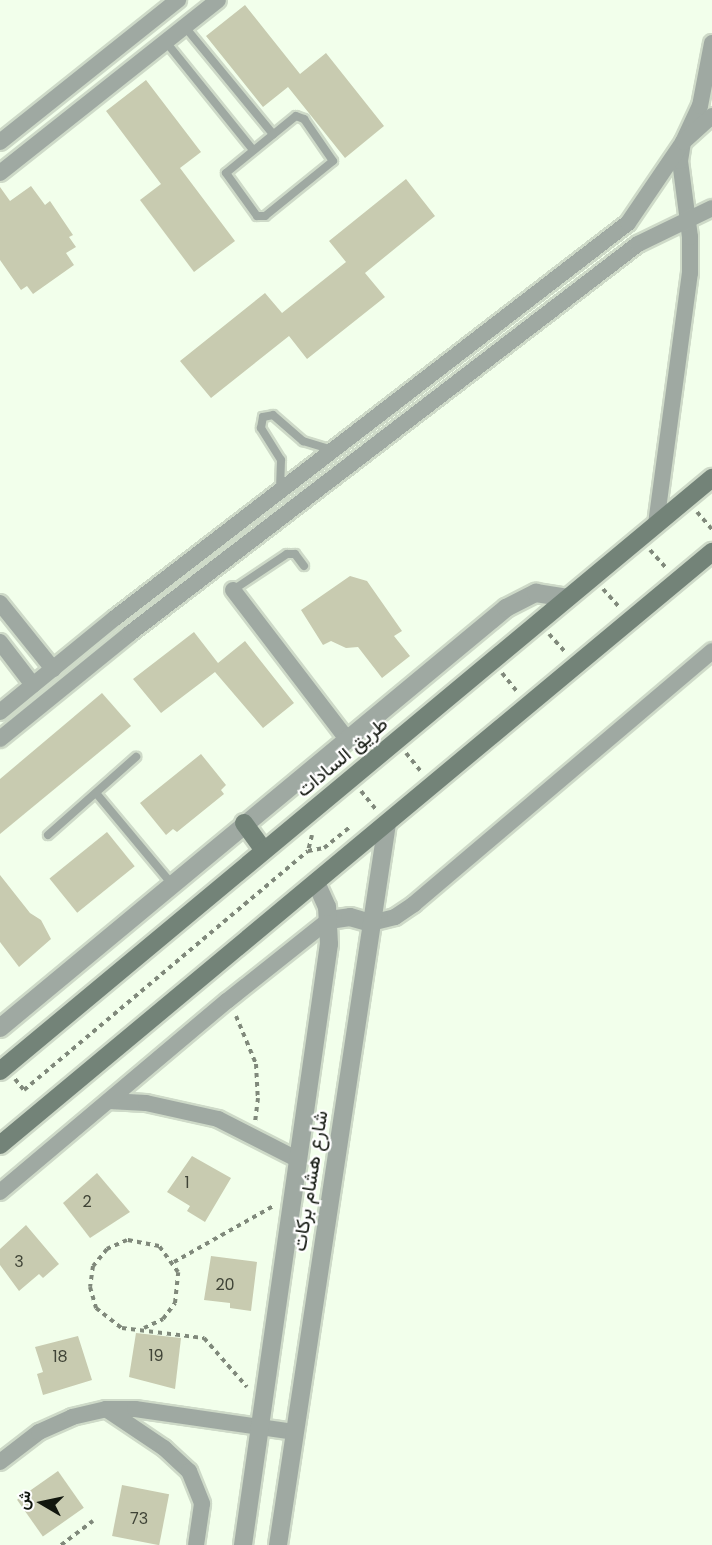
<!DOCTYPE html>
<meta charset="utf-8">
<style>
body{margin:0}
#map{position:relative;width:712px;height:1545px;overflow:hidden;background:#f2ffeb;font-family:Poppins,Vazirmatn,sans-serif}
div>[style]{position:absolute}
[style*='--x']{left:calc(var(--x)*1px);top:calc(var(--y)*1px);width:calc(var(--w)*1px);rotate:calc(var(--a)*1deg)}
.building>*{inset:0;background:#c8cbb0;transform-origin:0 0}
.path>*{height:4px;margin-top:-2px;transform-origin:0;background:repeating-linear-gradient(90deg,#80897b 0 4.5px,transparent 0 9px)}
.roads{filter:drop-shadow(2px 0 #cedac8) drop-shadow(-2px 0 #cedac8) drop-shadow(0 2px #cedac8) drop-shadow(0 -2px #cedac8)}
.service>*{height:8px;margin:-4px;padding:0 4px;transform-origin:4px;border-radius:4px;background:#9fa9a2}
.minor>*{height:16px;margin:-8px;padding:0 8px;transform-origin:8px;border-radius:8px;background:#9fa9a2}
.tertiary>*{height:18px;margin:-9px;padding:0 9px;transform-origin:9px;border-radius:9px;background:#9fa9a2}
.secondary>*{height:18px;margin:-9px;padding:0 9px;transform-origin:9px;border-radius:9px;background:#738378}
span{translate:-50% -50%;white-space:nowrap;text-align:center;line-height:1.15;-webkit-text-stroke:4.5px #fff;paint-order:stroke}
.number-label{font-size:16px;color:#3f4336}
.number-label span{-webkit-text-stroke-width:0}
.street-label{font-size:20px;color:#11160e}
.north{position:absolute;left:12px;top:1473px;width:60px;height:60px;-webkit-text-stroke:4px #fff;paint-order:stroke;rotate:279deg;font-size:16px;font-weight:700;line-height:24px;text-align:center;color:#11160e}
.north::after{content:'';display:block;margin:auto;width:21px;height:27px;background:#11160e;clip-path:polygon(50% 0,100% 100%,50% 72%,0 100%)}
</style>
<div id="map">
<div class="building">
<i style="clip-path:polygon(245px 5px,300px 74px,326px 53px,384px 126px,345px 158px,288px 87px,263px 107px,206px 36px)"></i>
<i style="clip-path:polygon(146px 80px,201px 152px,180px 168px,235px 241px,194px 272px,140px 200px,161px 184px,106px 111px)"></i>
<i style="clip-path:polygon(406px 179px,435px 216px,365px 273px,385px 297px,307px 359px,289px 336px,211px 398px,180px 361px,265px 293px,282px 313px,346px 262px,329px 241px)"></i>
<i style="clip-path:polygon(31px 186px,45px 205px,50px 201px,73px 235px,69px 237px,76px 247px,66px 253px,74px 265px,33px 294px,27px 286px,21px 290px,0 260px,0 187px,10px 201px)"></i>
<i style="clip-path:polygon(350px 576px,367px 581px,402px 631px,394px 636px,410px 656px,382px 678px,358px 647px,346px 648px,331px 641px,323px 645px,301px 610px)"></i>
<i style="clip-path:polygon(194px 632px,218px 663px,245px 641px,294px 703px,263px 728px,215px 672px,161px 713px,133px 679px)"></i>
<i style="clip-path:polygon(102px 693px,131px 726px,0 834px,0 779px)"></i>
<i style="clip-path:polygon(201px 754px,226px 785px,221px 790px,224px 794px,177px 832px,173px 829px,166px 835px,140px 803px)"></i>
<i style="left:107px;top:832px;width:44px;height:74px;rotate:51deg"></i>
<i style="clip-path:polygon(0 875px,30px 913px,41px 920px,51px 939px,19px 967px,0 942px)"></i>
<i style="clip-path:polygon(192px 1156px,231px 1178px,205px 1222px,187px 1211px,190px 1206px,167px 1192px)"></i>
<i style="clip-path:polygon(97px 1173px,130px 1212px,90px 1238px,63px 1203px)"></i>
<i style="clip-path:polygon(26px 1225px,59px 1264px,43px 1278px,39px 1274px,19px 1291px,0 1265px,0 1249px)"></i>
<i style="clip-path:polygon(211px 1256px,257px 1262px,251px 1311px,230px 1308px,230px 1303px,204px 1300px)"></i>
<i style="clip-path:polygon(136px 1333px,181px 1338px,175px 1389px,129px 1377px)"></i>
<i style="clip-path:polygon(78px 1336px,92px 1380px,43px 1395px,37px 1374px,43px 1372px,35px 1347px)"></i>
<i style="left:58px;top:1471px;width:45px;height:50px;rotate:55deg"></i>
<i style="left:122px;top:1485px;width:48px;height:52px;rotate:11deg"></i>
</div>
<div class="path">
<i style="--x:697;--y:512;--w:23;--a:49"></i>
<i style="--x:650;--y:550;--w:25;--a:48"></i>
<i style="--x:603;--y:589;--w:25;--a:48"></i>
<i style="--x:549;--y:634;--w:25;--a:48"></i>
<i style="--x:502;--y:673;--w:26;--a:51"></i>
<i style="--x:406;--y:753;--w:26;--a:51"></i>
<i style="--x:361;--y:791;--w:26;--a:51"></i>
<i style="--x:312;--y:835;--w:16;--a:104"></i>
<i style="--x:308;--y:851;--w:16;--a:-11"></i>
<i style="--x:324;--y:848;--w:33;--a:-39"></i>
<i style="--x:236;--y:1016;--w:52;--a:67.4"></i>
<i style="--x:256;--y:1064;--w:34;--a:87"></i>
<i style="--x:258;--y:1098;--w:23;--a:97"></i>
<i style="--x:15;--y:1079;--w:14;--a:51"></i>
<i style="--x:24;--y:1090;--w:371;--a:-40.1"></i>
<i style="--x:174;--y:1262;--w:116;--a:-29.4"></i>
<i style="--x:144;--y:1328;--w:21;--a:-25"></i>
<i style="--x:163;--y:1319;--w:20;--a:-53"></i>
<i style="--x:175;--y:1303;--w:31;--a:-84"></i>
<i style="--x:178;--y:1272;--w:32;--a:-126"></i>
<i style="--x:159;--y:1246;--w:33;--a:-169"></i>
<i style="--x:127;--y:1240;--w:22;--a:156"></i>
<i style="--x:107;--y:1249;--w:22;--a:129"></i>
<i style="--x:93;--y:1266;--w:21;--a:98"></i>
<i style="--x:90;--y:1287;--w:22;--a:74"></i>
<i style="--x:96;--y:1308;--w:33;--a:38"></i>
<i style="--x:122;--y:1328;--w:83;--a:7"></i>
<i style="--x:204;--y:1338;--w:65;--a:48.7"></i>
<i style="--x:61;--y:1545;--w:40;--a:-37"></i>
</div>
<div class="roads">
<div class="service">
<i style="--x:185;--y:27;--w:139;--a:50.6"></i>
<i style="--x:166;--y:42;--w:139;--a:51.1"></i>
<i style="--x:296;--y:116;--w:9;--a:21"></i>
<i style="--x:304;--y:119;--w:51;--a:55.4"></i>
<i style="--x:333;--y:161;--w:87;--a:141"></i>
<i style="--x:265;--y:216;--w:8;--a:180"></i>
<i style="--x:257;--y:216;--w:53;--a:-125.8"></i>
<i style="--x:226;--y:173;--w:90;--a:-39.2"></i>
<i style="--x:280;--y:489;--w:29;--a:-88"></i>
<i style="--x:281;--y:460;--w:38;--a:-122"></i>
<i style="--x:261;--y:428;--w:11;--a:-80"></i>
<i style="--x:263;--y:417;--w:10;--a:-11"></i>
<i style="--x:273;--y:415;--w:40;--a:41"></i>
<i style="--x:303;--y:441;--w:30;--a:17"></i>
<i style="--x:233;--y:590;--w:65;--a:-33.7"></i>
<i style="--x:287;--y:554;--w:8;--a:0"></i>
<i style="--x:295;--y:554;--w:15;--a:53"></i>
<i style="--x:96;--y:793;--w:117;--a:50.2"></i>
<i style="--x:48;--y:835;--w:118;--a:-41.6"></i>
</div>
<div class="minor">
<i style="--x:0;--y:142;--w:228;--a:-38.6"></i>
<i style="--x:0;--y:173;--w:278;--a:-38.4"></i>
<i style="--x:656;--y:524;--w:253;--a:-82.3"></i>
<i style="--x:690;--y:273;--w:36;--a:-90"></i>
<i style="--x:690;--y:237;--w:77;--a:-97.5"></i>
<i style="--x:680;--y:161;--w:19;--a:-81"></i>
<i style="--x:683;--y:142;--w:40;--a:-65"></i>
<i style="--x:700;--y:106;--w:64;--a:-79.2"></i>
<i style="--x:233;--y:590;--w:188;--a:52.6"></i>
<i style="--x:0;--y:603;--w:85;--a:51.2"></i>
<i style="--x:0;--y:642;--w:54;--a:52.5"></i>
<i style="--x:0;--y:712;--w:149;--a:-39.3"></i>
<i style="--x:115;--y:618;--w:647;--a:-37.6"></i>
<i style="--x:628;--y:223;--w:98;--a:-55.8"></i>
<i style="--x:683;--y:142;--w:39;--a:-42"></i>
<i style="--x:0;--y:739;--w:166;--a:-39.1"></i>
<i style="--x:129;--y:634;--w:641;--a:-37.46"></i>
<i style="--x:638;--y:244;--w:82;--a:-25.9"></i>
<i style="--x:371;--y:923;--w:25;--a:-14"></i>
<i style="--x:395;--y:917;--w:23;--a:-34"></i>
<i style="--x:414;--y:904;--w:391;--a:-40.3"></i>
<i style="--x:109;--y:1101;--w:37;--a:3"></i>
<i style="--x:146;--y:1103;--w:74;--a:12.5"></i>
<i style="--x:218;--y:1119;--w:89;--a:26.9"></i>
<i style="--x:0;--y:1192;--w:297;--a:-40.1"></i>
<i style="--x:227;--y:1001;--w:130;--a:-38.5"></i>
<i style="--x:106;--y:1409;--w:70;--a:33.9"></i>
<i style="--x:164;--y:1448;--w:34;--a:43"></i>
<i style="--x:189;--y:1471;--w:35;--a:68"></i>
<i style="--x:202;--y:1504;--w:41;--a:98.3"></i>
<i style="--x:0;--y:1462;--w:49;--a:-37.6"></i>
<i style="--x:39;--y:1432;--w:36;--a:-24"></i>
<i style="--x:72;--y:1417;--w:35;--a:-13"></i>
<i style="--x:106;--y:1409;--w:29;--a:0"></i>
<i style="--x:135;--y:1409;--w:162;--a:8.2"></i>
</div>
<div class="tertiary">
<i style="--x:329;--y:920;--w:21;--a:-8"></i>
<i style="--x:350;--y:917;--w:22;--a:16"></i>
<i style="--x:0;--y:1028;--w:658;--a:-39.69"></i>
<i style="--x:506;--y:608;--w:34;--a:-27"></i>
<i style="--x:536;--y:593;--w:32;--a:9"></i>
<i style="--x:243;--y:1545;--w:607;--a:-81.86"></i>
<i style="--x:329;--y:944;--w:37;--a:-93"></i>
<i style="--x:327;--y:907;--w:27;--a:-114"></i>
<i style="--x:278;--y:1545;--w:730;--a:-81.41"></i>
</div>
<div class="secondary">
<i style="--x:244;--y:823;--w:34;--a:54"></i>
<i style="--x:0;--y:1071;--w:927;--a:-39.79"></i>
<i style="--x:0;--y:1145;--w:927;--a:-39.79"></i>
</div>
</div>
<div class="number-label">
<span style="left:187px;top:1183px">1</span>
<span style="left:87px;top:1202px">2</span>
<span style="left:19px;top:1262px">3</span>
<span style="left:225px;top:1285px">20</span>
<span style="left:156px;top:1356px">19</span>
<span style="left:60px;top:1357px">18</span>
<span style="left:139px;top:1519px">73</span>
</div>
<div class="street-label">
<span style="left:342px;top:757px;rotate:-40deg">طريق السادات</span>
<span style="left:310px;top:1181px;rotate:-81deg">شارع هشام بركات</span>
</div>
<div class="north">ش</div>
</div>
